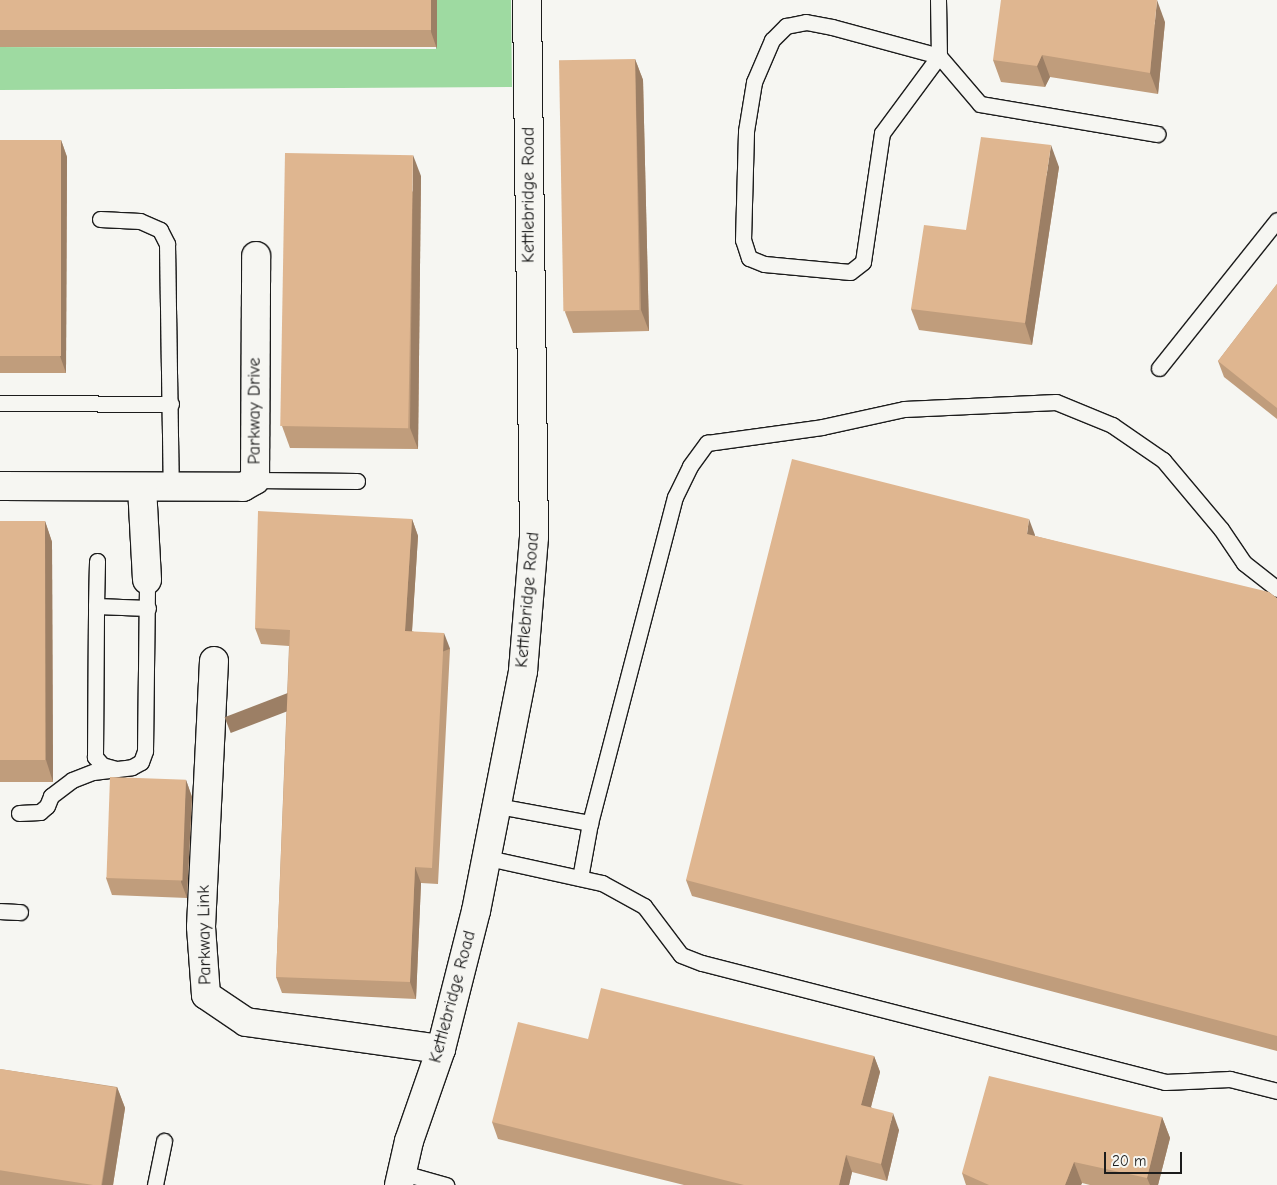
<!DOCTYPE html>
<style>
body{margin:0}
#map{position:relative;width:1277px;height:1185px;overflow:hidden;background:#f6f6f2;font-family:"Comic Neue",sans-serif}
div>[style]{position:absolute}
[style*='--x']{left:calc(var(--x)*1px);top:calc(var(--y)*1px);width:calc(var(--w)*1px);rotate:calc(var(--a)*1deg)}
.green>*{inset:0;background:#9edaa1}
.roads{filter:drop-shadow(1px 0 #1c1c1c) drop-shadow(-1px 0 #1c1c1c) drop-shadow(0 1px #1c1c1c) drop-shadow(0 -1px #1c1c1c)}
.service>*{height:15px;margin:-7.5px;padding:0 7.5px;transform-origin:7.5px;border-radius:7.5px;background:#f6f6f2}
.minor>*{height:28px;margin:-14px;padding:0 14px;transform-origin:14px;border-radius:14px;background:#f6f6f2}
.wall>*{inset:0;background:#c09d7c;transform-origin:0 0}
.shaded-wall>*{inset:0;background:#9c7f65;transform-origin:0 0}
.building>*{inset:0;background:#dfb690;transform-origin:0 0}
span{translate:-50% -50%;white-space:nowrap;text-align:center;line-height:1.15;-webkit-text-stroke:4px #f6f6f2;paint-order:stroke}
.street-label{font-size:18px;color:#1c1c1c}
.scale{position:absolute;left:1104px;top:1152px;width:78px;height:22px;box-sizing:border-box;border:2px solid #1c1c1c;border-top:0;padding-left:6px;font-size:15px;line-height:18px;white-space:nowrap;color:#1c1c1c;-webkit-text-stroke:4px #f6f6f2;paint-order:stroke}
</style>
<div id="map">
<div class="green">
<i style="clip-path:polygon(437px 0,511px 0,512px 87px,0 90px,0 47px,436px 49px)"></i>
</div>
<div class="roads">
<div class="service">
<i style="--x:938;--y:0;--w:56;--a:89"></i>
<i style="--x:939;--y:56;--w:96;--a:126.5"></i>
<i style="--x:882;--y:133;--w:130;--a:98.4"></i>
<i style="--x:863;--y:262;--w:16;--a:142"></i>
<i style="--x:850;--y:272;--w:86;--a:-174.7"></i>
<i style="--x:764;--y:264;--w:16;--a:-158"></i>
<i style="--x:749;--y:258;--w:19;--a:-108"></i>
<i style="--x:743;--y:240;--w:109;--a:-88.4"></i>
<i style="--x:746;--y:131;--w:50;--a:-80.7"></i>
<i style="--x:754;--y:82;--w:46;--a:-66.8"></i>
<i style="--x:772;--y:40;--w:20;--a:-45"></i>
<i style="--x:786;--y:26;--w:20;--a:-11"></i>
<i style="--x:806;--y:22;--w:26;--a:11"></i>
<i style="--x:832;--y:27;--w:111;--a:15.2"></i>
<i style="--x:939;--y:56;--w:63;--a:49.5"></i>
<i style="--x:980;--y:104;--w:180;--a:9.6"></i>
<i style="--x:100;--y:219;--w:40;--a:2.9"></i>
<i style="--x:140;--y:221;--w:22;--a:24"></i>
<i style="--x:160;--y:230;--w:16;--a:63"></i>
<i style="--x:167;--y:244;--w:243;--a:89.1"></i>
<i style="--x:1159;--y:368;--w:189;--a:-51.4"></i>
<i style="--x:0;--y:403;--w:171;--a:0.3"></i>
<i style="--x:255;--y:480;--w:102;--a:0.6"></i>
<i style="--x:96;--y:606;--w:45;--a:-88.7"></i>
<i style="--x:116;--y:769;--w:15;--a:-164"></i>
<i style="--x:102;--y:765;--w:11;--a:-131"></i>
<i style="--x:95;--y:757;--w:151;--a:-89.6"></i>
<i style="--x:96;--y:606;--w:52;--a:2.2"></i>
<i style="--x:498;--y:806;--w:94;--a:10.5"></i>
<i style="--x:19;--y:813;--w:21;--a:-3"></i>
<i style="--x:40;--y:812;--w:9;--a:-41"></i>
<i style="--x:47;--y:806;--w:11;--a:-68"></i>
<i style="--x:51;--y:796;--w:26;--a:-37"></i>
<i style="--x:72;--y:780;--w:22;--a:-21"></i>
<i style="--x:93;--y:772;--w:39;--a:-7"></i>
<i style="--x:132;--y:767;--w:10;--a:-29"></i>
<i style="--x:141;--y:762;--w:12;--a:-70"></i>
<i style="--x:145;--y:751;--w:171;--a:-89.3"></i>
<i style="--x:488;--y:858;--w:117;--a:12.4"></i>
<i style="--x:602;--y:883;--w:48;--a:28.7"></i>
<i style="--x:644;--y:906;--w:61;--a:52.9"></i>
<i style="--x:681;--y:955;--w:22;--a:21"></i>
<i style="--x:702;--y:963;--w:478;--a:14.4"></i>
<i style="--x:1165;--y:1082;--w:65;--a:-2.6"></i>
<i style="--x:1230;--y:1079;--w:49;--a:14.3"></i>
<i style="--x:580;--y:878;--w:56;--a:-79.7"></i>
<i style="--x:590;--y:823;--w:337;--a:-75.4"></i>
<i style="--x:675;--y:497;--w:34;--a:-64"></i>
<i style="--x:690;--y:466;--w:29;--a:-54"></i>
<i style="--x:707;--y:443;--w:116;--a:-7.9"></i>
<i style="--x:822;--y:427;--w:84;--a:-12.4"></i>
<i style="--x:904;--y:409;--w:152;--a:-2.6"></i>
<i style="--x:1056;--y:402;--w:61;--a:22.3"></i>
<i style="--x:1112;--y:425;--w:62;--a:34.5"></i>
<i style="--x:1163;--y:460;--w:90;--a:50"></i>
<i style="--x:1221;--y:529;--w:41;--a:55.9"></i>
<i style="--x:1244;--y:563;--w:42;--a:38.2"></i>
<i style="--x:0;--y:911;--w:20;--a:3"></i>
<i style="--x:403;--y:1173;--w:45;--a:15.6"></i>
<i style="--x:155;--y:1185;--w:45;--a:-78.4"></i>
</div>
<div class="minor">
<i style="--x:0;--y:486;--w:243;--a:0.2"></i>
<i style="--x:243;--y:487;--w:14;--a:-30"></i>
<i style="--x:255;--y:480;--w:224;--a:-89.7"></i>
<i style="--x:142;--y:487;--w:93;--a:86.9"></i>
<i style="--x:214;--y:661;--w:266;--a:92.8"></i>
<i style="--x:201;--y:927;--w:68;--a:85.8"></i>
<i style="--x:206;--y:995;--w:48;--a:34"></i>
<i style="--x:246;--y:1022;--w:197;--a:7.9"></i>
<i style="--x:399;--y:1185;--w:45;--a:-77.2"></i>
<i style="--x:409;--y:1141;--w:97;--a:-70.8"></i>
<i style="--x:441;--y:1049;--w:142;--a:-75.8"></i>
<i style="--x:476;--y:911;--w:245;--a:-78.9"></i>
<i style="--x:523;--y:671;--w:134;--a:-85.3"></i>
<i style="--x:534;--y:537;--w:537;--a:-90.75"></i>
</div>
</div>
<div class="wall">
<i style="left:0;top:0;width:437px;height:47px"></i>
<i style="clip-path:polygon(1165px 22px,1158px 94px,1050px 77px,1045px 87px,1001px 82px,993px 60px)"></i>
<i style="clip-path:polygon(635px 59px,643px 80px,649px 331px,573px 333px,565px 312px)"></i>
<i style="clip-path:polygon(0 140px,61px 140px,67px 157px,66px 373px,0 373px)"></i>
<i style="clip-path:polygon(1059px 167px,1032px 345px,919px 330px,911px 309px,966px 230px)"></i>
<i style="clip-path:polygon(421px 176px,418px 449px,290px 448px,282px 426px)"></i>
<i style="clip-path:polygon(1277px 284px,1277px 419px,1224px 377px,1218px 361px)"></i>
<i style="clip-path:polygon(412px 519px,418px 536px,412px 631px,450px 649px,438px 884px,421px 883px,416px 999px,282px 993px,276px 977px,289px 646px,261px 644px,255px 628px)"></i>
<i style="clip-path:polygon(0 521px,45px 521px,52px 542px,53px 782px,0 782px)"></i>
<i style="clip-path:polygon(1035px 535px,1035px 536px,1277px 598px,1277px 1051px,692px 896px,686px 880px)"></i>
<i style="clip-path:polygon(186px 780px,192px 797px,187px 898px,112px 895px,106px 878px)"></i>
<i style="clip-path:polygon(588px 1039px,874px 1056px,880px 1072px,871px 1107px,899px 1130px,887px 1181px,852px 1172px,849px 1185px,684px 1185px,498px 1139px,492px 1122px)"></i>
<i style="clip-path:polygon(0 1069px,117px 1087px,125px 1108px,113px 1185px,0 1185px)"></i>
<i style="clip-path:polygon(1162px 1117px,1170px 1138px,1158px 1185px,1090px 1185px,1082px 1183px,1081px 1185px,966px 1185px,962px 1173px)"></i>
</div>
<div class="shaded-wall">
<i style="clip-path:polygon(431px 0,437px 0,437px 49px,431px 32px)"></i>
<i style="clip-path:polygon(1157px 0,1165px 22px,1158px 94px,1150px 73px)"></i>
<i style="clip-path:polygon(1042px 55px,1050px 77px,1045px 87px,1037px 66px)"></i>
<i style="clip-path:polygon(635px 59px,643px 80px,649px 331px,641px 310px)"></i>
<i style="clip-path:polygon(61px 140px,67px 157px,66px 373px,60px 356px)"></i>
<i style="clip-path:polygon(1051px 145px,1059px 167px,1032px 345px,1025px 323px)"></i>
<i style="clip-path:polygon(413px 155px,421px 176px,418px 449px,410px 428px)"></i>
<i style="clip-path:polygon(412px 519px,418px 536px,411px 647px,405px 631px)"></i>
<i style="clip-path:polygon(1029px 519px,1035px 535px,1033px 551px,1027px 534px)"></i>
<i style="clip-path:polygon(45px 521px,52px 542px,53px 782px,46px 760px)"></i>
<i style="left:444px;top:633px;width:17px;height:235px;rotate:69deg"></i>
<i style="clip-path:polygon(186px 780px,192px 797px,187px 898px,181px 882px)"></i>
<i style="clip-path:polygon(415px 867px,421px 883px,416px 999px,410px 982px)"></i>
<i style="clip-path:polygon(874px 1056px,880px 1072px,867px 1122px,861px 1105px)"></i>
<i style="clip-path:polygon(117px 1087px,125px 1108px,113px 1185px,102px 1185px)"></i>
<i style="clip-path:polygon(893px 1113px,899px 1130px,887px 1181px,881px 1164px)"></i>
<i style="clip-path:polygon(1162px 1117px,1170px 1138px,1158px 1185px,1150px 1185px,1147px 1178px)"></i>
<i style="clip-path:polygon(846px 1155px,852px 1172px,849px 1185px,839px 1185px)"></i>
<i style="clip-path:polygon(1074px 1162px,1082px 1183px,1081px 1185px,1065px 1185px)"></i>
</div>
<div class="building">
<i style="left:0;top:0;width:431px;height:30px"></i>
<i style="clip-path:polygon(1001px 0,1157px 0,1150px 73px,1042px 55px,1037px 66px,993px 60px)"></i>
<i style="left:635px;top:59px;width:251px;height:76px;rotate:89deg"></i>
<i style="clip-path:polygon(981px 137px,1051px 145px,1025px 323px,911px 309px,924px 225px,966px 230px)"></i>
<i style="left:0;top:140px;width:61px;height:216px"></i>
<i style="left:285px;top:153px;width:128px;height:273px;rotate:1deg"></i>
<i style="clip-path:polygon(1277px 284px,1277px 408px,1218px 361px)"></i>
<i style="clip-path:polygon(792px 459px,1029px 519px,1027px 534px,1269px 592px,1277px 598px,1277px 1036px,686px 880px)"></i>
<i style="clip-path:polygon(258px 511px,412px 519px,405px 631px,444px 633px,432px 868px,415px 867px,410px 982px,276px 977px,290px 630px,255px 628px)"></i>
<i style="left:0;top:521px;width:45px;height:239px"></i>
<i style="left:110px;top:777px;width:76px;height:101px;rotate:2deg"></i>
<i style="clip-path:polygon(601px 988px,874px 1056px,861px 1105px,893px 1113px,881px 1164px,846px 1155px,839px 1185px,744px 1185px,492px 1122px,518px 1022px,588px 1039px)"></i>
<i style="left:0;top:1069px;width:118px;height:100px;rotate:9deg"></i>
<i style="clip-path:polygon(989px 1076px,1162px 1117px,1147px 1178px,1074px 1162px,1065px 1185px,989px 1185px,962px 1173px)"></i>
</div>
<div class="street-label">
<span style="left:529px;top:195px;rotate:-90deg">Kettlebridge Road</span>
<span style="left:255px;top:411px;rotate:-90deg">Parkway Drive</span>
<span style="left:528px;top:600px;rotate:-85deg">Kettlebridge Road</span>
<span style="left:205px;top:935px;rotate:-91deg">Parkway Link</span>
<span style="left:453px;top:997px;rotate:-75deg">Kettlebridge Road</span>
</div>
<div class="scale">20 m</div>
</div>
